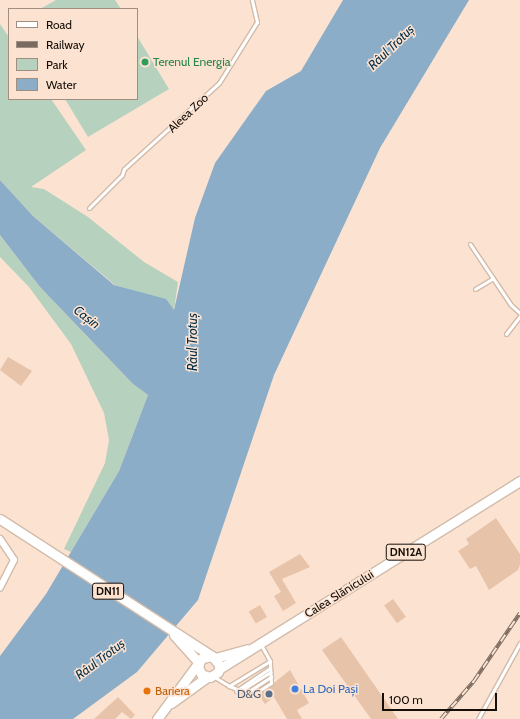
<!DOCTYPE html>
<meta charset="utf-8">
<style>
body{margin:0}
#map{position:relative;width:520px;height:719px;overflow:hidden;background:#fce3d1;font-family:Cabin,sans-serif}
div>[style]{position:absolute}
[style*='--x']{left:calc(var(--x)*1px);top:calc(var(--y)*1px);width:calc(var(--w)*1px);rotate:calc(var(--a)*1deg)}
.green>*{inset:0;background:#b6d2bf}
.water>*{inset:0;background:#8badc8}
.building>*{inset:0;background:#e7c3a9;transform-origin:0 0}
.roads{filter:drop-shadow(1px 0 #d2bbaa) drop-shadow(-1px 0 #d2bbaa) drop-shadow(0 1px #d2bbaa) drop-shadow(0 -1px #d2bbaa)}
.lane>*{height:3px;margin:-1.5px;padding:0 1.5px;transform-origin:1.5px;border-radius:1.5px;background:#fff}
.street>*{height:6px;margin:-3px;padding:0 3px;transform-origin:3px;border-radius:3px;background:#fff}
.primary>*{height:9px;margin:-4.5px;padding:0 4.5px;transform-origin:4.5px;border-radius:4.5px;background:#fff}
.rail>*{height:4px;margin-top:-2px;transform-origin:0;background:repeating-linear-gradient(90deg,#fce3d1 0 8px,#7a6a5f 0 16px);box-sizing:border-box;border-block:1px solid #7a6a5f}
.dots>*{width:11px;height:11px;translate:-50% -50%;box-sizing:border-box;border:2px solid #fce3d1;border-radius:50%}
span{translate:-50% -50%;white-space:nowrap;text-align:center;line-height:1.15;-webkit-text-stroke:3px #fce3d1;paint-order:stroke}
.shield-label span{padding:1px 3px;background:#fce3d1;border:1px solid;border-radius:3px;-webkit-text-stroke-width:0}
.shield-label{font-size:11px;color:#160e08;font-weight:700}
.leisure-label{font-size:12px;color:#27864d}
.left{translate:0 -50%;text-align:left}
.street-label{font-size:12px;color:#160e08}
.shop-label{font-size:12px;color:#366cbe}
.food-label{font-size:12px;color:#c56008}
.service-label{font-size:12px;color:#4e5e75}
.right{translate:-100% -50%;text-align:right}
.water-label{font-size:13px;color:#002d48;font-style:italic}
.legend{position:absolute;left:8px;top:8px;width:130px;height:92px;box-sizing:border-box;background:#fce3d1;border:1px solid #a08e81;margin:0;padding:5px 7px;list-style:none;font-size:12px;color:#160e08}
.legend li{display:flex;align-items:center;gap:8px;height:20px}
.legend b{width:20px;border:1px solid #a08e81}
.scale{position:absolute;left:382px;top:693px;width:115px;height:18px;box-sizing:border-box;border:2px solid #160e08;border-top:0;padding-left:5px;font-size:12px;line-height:14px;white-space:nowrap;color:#160e08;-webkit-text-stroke:3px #fce3d1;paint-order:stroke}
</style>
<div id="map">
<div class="green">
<i style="clip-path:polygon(56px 0,115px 0,121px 9px,40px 9px)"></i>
<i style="clip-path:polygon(0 24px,9px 37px,9px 99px,51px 99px,86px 150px,31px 187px,44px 189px,88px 217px,144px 262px,178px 282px,174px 310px,147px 295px,115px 285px,33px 216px,0 180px)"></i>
<i style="clip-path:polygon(137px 36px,169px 89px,88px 137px,65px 99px,137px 99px)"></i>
<i style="clip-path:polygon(0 235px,40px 287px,133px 384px,148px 395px,119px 471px,71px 552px,64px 549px,105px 463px,109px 440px,104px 413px,71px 344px,29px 287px,0 257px)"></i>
</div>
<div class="water">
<i style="clip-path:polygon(343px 0,469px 0,380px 148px,274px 375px,198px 600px,137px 672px,73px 719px,0 719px,0 656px,46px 594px,119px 471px,148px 395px,133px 384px,40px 287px,0 235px,0 180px,33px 216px,114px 285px,166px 299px,174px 310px,195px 218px,215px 163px,266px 91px,301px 71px)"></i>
</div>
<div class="building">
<i style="clip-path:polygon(8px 357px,32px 371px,21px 386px,0 370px)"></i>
<i style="clip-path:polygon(496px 518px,520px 554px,520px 565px,518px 570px,489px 590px,476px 566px,470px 569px,458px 551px,469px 544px,466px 539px)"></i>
<i style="clip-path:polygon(300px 554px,310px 567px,282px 579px,296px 603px,283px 611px,274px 596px,281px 592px,269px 572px)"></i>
<i style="left:393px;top:599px;width:22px;height:11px;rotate:54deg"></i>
<i style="left:260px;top:605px;width:14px;height:13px;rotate:60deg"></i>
<i style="clip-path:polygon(341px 637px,398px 719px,371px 719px,322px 650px)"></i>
<i style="clip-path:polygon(290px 670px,309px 703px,297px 710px,302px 719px,287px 719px,274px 697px,265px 704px,259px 695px)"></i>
<i style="clip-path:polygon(118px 697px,135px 715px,131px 719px,122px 712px,115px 719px,94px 719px)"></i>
</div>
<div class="roads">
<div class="lane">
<i style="--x:89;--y:208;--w:47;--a:-45"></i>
<i style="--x:122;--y:175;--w:6;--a:-72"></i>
<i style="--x:124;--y:169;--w:128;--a:-42.2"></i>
<i style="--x:219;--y:83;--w:72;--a:-58.1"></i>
<i style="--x:257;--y:22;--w:23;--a:-103"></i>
<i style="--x:470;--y:244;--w:73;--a:56.1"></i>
<i style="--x:511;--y:305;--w:12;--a:42"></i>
<i style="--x:475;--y:289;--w:21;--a:-31"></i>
<i style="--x:506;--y:334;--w:23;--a:-52"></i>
<i style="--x:213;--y:676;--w:19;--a:32"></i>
<i style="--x:229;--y:686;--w:48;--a:-31.4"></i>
<i style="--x:270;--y:661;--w:18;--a:-119"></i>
<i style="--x:229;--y:686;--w:25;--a:21"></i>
<i style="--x:252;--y:695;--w:22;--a:-32"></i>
<i style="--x:271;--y:683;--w:22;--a:-93"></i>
<i style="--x:236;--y:691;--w:41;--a:-34.1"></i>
<i style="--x:240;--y:691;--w:36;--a:-32"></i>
<i style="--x:246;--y:693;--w:30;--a:-33"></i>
<i style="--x:478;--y:719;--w:87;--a:-61.1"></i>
</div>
<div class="street">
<i style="--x:0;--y:539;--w:25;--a:56"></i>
<i style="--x:14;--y:560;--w:31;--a:117"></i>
</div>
<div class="primary">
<i style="--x:0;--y:519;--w:252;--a:32.9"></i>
<i style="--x:174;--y:635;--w:38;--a:48"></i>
<i style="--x:215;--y:658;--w:34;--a:-15"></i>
<i style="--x:219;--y:669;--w:355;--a:-32"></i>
<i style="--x:171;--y:703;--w:44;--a:-35.8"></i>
<i style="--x:157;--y:719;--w:76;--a:-53.6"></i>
<i style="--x:202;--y:658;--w:10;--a:-11"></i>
<i style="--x:212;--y:656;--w:13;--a:51"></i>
<i style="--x:220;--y:666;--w:6;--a:108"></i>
<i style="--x:218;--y:672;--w:9;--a:148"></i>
<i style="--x:210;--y:677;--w:9;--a:-162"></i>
<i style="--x:201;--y:674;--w:9;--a:-111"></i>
</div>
</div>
<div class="rail">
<i style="--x:441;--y:719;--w:50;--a:-49"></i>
<i style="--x:474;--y:681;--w:82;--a:-55.9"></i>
</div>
<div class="dots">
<i style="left:145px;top:62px;background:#2e9e5b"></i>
<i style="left:295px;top:689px;background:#3f7fe0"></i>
<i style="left:147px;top:691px;background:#e8710a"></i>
<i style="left:269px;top:694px;background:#5c6f8a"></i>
</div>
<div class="shield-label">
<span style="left:406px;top:552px">DN12A</span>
<span style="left:108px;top:591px">DN11</span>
</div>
<div class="leisure-label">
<span class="left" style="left:153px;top:62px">Terenul Energia</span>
</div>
<div class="street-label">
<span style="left:188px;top:113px;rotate:-43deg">Aleea Zoo</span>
<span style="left:339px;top:594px;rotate:-32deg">Calea Slănicului</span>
</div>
<div class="shop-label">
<span class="left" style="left:303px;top:689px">La Doi Pași</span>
</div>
<div class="food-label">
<span class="left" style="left:155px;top:691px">Bariera</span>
</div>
<div class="service-label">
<span class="right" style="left:261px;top:694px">D&amp;G</span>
</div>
<div class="water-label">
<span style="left:391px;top:47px;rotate:-44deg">Râul Trotuș</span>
<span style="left:87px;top:317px;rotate:38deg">Cașin</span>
<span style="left:192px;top:342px;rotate:-90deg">Râul Trotuș</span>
<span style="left:100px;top:659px;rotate:-37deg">Râul Trotuș</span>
</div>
<ul class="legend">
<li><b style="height:5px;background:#fff"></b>Road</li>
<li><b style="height:5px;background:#7a6a5f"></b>Railway</li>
<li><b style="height:11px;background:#b6d2bf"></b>Park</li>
<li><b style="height:11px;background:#8badc8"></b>Water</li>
</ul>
<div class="scale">100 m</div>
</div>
